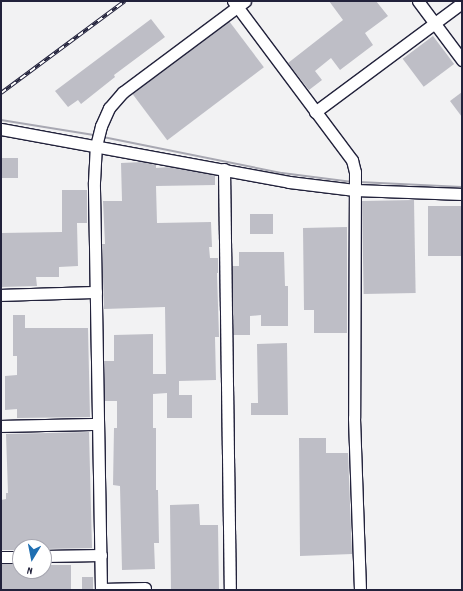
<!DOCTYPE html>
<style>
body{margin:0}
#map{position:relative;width:463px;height:591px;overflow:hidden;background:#f2f2f3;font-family:Dekko,sans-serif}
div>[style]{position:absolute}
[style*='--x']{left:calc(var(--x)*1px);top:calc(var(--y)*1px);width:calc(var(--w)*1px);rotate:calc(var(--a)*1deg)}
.stream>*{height:2px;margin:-1px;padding:0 1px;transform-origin:1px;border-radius:1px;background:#a8a8b2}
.building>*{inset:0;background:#bebec6;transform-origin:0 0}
.roads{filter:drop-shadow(1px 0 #22223b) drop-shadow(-1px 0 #22223b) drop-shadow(0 1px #22223b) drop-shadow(0 -1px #22223b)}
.minor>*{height:11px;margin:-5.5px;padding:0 5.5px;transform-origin:5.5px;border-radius:5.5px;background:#fff}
.rail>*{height:3.5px;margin-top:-1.75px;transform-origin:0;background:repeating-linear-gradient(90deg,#fff 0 6px,#22223b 0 12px);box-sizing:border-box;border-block:1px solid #22223b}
span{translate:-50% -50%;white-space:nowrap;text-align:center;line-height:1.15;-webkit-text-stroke:3px #fff;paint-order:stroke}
.frame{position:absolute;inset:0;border:2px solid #22223b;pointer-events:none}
.north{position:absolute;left:12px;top:539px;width:40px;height:40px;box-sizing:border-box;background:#fff;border:1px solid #a7a7b1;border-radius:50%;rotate:190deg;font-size:11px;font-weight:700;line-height:16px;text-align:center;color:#22223b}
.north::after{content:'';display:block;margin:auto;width:14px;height:18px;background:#1f6fb2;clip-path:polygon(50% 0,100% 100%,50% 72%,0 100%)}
</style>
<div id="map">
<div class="stream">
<i style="--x:1;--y:120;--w:94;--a:9.2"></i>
<i style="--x:103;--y:137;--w:183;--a:11.4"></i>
<i style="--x:282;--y:173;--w:71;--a:7.3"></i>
<i style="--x:359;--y:182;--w:103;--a:2.8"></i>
</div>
<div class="building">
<i style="clip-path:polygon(329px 1px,376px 1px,388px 16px,365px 33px,373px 45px,340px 70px,331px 58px,315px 71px,322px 80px,309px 90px,288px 63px,343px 20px)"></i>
<i style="clip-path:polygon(151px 19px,165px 37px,114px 75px,115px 77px,81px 104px,78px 100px,68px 107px,55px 91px)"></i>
<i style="left:229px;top:21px;width:58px;height:121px;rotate:53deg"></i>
<i style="left:433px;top:36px;width:35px;height:38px;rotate:53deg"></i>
<i style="clip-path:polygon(462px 92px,462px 117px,450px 101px)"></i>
<i style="left:1px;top:158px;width:17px;height:20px"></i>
<i style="clip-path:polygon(143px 162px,156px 165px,156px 168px,170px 167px,215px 175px,215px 185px,156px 186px,157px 223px,211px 222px,212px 247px,209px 247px,210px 258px,218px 258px,218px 273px,217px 273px,219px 337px,215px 337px,216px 380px,179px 381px,179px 395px,192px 395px,192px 418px,167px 418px,167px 393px,153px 394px,153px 428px,156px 428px,156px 490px,158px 490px,159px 543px,154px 543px,155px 569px,122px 570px,120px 486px,113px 485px,114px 428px,117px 428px,117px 401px,105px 401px,104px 361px,114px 361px,114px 335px,153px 334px,153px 374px,166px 374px,165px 307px,104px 309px,102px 244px,105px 244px,103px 201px,122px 201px,121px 163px)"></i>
<i style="clip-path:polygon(62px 190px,87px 190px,87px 223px,77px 223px,78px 266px,59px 267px,59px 277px,36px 277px,37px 286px,1px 287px,1px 233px,62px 232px)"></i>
<i style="left:414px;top:200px;width:93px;height:52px;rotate:89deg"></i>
<i style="left:462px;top:206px;width:50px;height:34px;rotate:90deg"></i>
<i style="left:250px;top:214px;width:23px;height:20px"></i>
<i style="clip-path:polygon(347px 227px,347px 333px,314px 333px,314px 310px,304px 310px,303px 228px)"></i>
<i style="clip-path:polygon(239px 252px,284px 252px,285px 286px,288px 286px,288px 326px,261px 326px,261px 315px,250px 316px,250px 335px,233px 335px,232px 266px,239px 266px)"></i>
<i style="clip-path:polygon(13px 315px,25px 315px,25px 328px,88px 328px,90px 417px,17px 418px,17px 409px,5px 410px,5px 376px,17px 375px,17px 356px,13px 356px)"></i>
<i style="clip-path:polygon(287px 343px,288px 415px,251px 415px,251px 403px,258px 403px,257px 344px)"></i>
<i style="clip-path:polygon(89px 432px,92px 548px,44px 549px,44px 547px,20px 547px,20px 550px,1px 550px,1px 500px,6px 499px,6px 493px,8px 493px,6px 434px)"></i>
<i style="clip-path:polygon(299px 438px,326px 438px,326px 453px,348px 453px,352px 554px,300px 556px)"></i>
<i style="clip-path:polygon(199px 504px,200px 525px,218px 525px,219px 590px,171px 590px,170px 505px)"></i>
<i style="clip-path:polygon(1px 564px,18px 564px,18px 571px,44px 571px,44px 565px,71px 565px,71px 590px,1px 590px)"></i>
<i style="left:82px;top:577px;width:11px;height:13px"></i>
</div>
<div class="roads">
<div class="minor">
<i style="--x:233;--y:1;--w:199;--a:53.2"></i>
<i style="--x:352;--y:160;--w:12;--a:76"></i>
<i style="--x:355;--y:172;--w:246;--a:90.2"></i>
<i style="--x:354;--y:418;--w:172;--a:88"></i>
<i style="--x:418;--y:1;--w:74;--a:53.3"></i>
<i style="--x:315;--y:112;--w:183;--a:-36.6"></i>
<i style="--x:1;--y:129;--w:293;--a:10.4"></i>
<i style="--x:289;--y:182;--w:66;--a:6.9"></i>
<i style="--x:355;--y:190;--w:107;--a:2.1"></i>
<i style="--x:224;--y:169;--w:421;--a:89.2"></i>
<i style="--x:1;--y:295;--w:95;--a:-1.8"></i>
<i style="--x:1;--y:426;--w:97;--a:-1.2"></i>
<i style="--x:44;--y:556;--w:57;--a:-1"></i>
<i style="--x:1;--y:557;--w:19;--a:0"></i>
<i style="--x:101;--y:589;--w:44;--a:-1.3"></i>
<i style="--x:101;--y:590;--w:408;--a:-91"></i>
<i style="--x:94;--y:182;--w:36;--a:-87"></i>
<i style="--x:96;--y:146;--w:21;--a:-76"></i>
<i style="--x:101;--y:126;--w:20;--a:-66"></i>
<i style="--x:109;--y:108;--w:21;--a:-49"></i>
<i style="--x:123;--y:92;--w:152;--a:-36.7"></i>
</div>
</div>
<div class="rail">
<i style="--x:1;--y:93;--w:154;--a:-36.6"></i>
</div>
<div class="frame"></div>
<div class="north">N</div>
</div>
